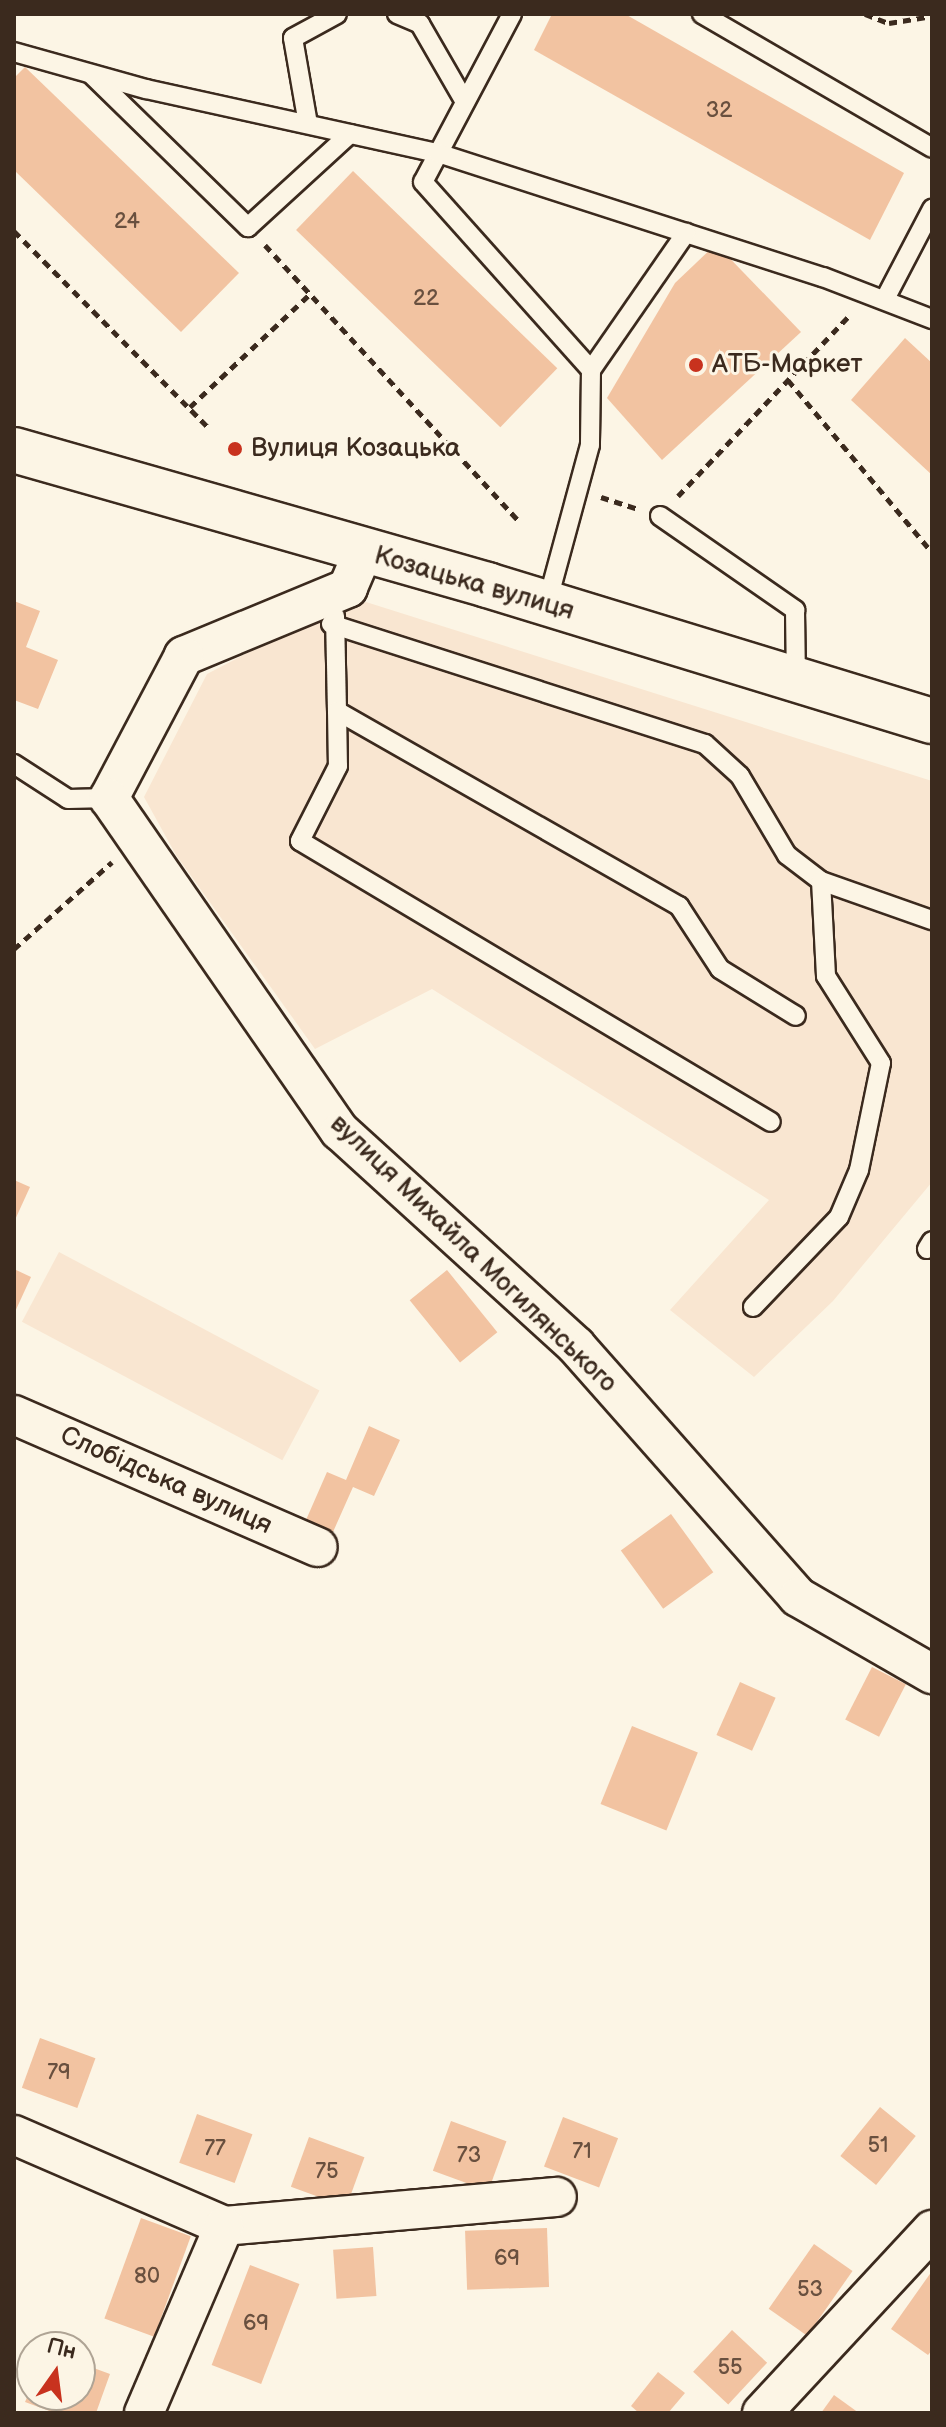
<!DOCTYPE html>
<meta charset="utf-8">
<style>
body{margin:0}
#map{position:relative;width:946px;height:2427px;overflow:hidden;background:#fcf5e5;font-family:"Balsamiq Sans",sans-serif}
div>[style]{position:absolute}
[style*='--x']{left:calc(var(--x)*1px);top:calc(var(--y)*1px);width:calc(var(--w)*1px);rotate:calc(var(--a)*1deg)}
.built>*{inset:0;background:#f9e6d1;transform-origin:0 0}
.building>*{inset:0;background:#f2c3a1;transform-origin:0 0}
.path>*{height:5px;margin-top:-2.5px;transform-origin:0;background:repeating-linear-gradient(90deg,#3b2a1e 0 8px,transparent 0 14px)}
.roads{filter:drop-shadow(2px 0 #3b2a1e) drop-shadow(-2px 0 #3b2a1e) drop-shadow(0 2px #3b2a1e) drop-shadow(0 -2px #3b2a1e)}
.service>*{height:18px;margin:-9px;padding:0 9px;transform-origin:9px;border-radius:9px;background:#fcf5e5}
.minor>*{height:38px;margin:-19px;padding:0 19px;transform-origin:19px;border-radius:19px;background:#fcf5e5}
.secondary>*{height:44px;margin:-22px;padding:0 22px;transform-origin:22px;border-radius:22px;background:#fcf5e5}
.dots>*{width:22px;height:22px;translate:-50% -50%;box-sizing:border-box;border:4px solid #fcf5e5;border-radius:50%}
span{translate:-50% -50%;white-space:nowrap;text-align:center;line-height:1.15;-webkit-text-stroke:6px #fcf5e5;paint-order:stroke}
.number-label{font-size:22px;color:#69503f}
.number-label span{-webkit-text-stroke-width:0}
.poi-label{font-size:26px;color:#3b2a1e}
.left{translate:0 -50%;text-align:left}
.street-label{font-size:26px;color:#3b2a1e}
.frame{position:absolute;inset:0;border:16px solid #3b2a1e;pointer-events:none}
.north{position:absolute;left:16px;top:2331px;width:80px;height:80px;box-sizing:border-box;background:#fcf5e5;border:2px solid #afa495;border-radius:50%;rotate:14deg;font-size:22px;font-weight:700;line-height:32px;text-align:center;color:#3b2a1e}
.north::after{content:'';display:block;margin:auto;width:28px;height:36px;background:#c8321e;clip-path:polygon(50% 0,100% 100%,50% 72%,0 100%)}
</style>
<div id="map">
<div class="built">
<i style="clip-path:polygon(366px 602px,932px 781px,932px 1182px,833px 1301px,754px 1377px,670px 1310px,769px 1200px,432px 989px,315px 1049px,176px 855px,144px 797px,207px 674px,290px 631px)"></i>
<i style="left:59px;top:1252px;width:295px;height:79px;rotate:28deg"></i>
</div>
<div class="building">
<i style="clip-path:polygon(552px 14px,625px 14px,904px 173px,870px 240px,534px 50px)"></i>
<i style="clip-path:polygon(25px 67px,239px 273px,181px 332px,14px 170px,14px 78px)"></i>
<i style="left:353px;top:171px;width:284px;height:82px;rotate:44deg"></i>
<i style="clip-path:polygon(716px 244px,801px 332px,662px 460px,607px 398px,675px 283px)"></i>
<i style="clip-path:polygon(905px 338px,932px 363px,932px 475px,851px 400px)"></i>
<i style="clip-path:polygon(14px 601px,40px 611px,26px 647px,58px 660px,38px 709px,14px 700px)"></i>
<i style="clip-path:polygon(14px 1180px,30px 1187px,14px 1222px)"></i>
<i style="clip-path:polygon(14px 1269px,31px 1277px,14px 1314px)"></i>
<i style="left:447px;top:1270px;width:80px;height:48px;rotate:51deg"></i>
<i style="clip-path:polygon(369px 1426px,400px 1440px,374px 1496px,353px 1487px,333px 1532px,306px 1520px,327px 1472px,346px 1480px)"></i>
<i style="left:671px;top:1514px;width:72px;height:62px;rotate:54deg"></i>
<i style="left:872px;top:1667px;width:38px;height:59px;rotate:27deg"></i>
<i style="left:740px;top:1682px;width:39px;height:58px;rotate:24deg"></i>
<i style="left:632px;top:1726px;width:71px;height:84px;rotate:22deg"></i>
<i style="left:40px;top:2038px;width:59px;height:53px;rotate:20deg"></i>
<i style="left:880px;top:2107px;width:46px;height:63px;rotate:39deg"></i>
<i style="left:197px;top:2114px;width:59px;height:52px;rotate:20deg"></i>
<i style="left:563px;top:2117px;width:59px;height:53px;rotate:21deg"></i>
<i style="left:451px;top:2121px;width:59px;height:53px;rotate:20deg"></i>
<i style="left:309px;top:2137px;width:59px;height:53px;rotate:20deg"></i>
<i style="left:141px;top:2218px;width:53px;height:107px;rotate:20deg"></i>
<i style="left:547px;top:2228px;width:59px;height:82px;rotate:88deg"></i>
<i style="left:814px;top:2244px;width:47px;height:79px;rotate:35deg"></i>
<i style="left:373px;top:2247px;width:49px;height:40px;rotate:86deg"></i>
<i style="left:250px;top:2265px;width:53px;height:107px;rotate:21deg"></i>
<i style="clip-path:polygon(932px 2271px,932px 2350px,928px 2355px,891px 2329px)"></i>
<i style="left:732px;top:2330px;width:48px;height:57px;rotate:43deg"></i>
<i style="clip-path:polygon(80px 2363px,110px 2374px,96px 2413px,55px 2413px,25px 2402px,32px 2386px,32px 2395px,80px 2395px)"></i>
<i style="clip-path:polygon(658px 2372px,685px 2393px,668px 2413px,639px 2413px,631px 2406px)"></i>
<i style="clip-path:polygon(834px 2395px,859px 2413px,821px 2413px)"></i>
</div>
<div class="path">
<i style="--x:865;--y:14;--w:26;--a:21"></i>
<i style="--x:889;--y:23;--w:44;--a:-9.2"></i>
<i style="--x:14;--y:231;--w:277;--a:45.3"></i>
<i style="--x:265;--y:245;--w:375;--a:47.4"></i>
<i style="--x:788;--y:380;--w:224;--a:50.1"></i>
<i style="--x:190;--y:407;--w:165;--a:-43.3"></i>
<i style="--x:678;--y:496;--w:250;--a:-46.5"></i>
<i style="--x:601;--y:497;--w:38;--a:18"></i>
<i style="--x:14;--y:949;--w:131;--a:-41.6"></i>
</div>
<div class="roads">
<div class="service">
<i style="--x:397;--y:14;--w:25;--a:23"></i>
<i style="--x:420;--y:24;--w:90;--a:60"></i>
<i style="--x:512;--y:14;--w:190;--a:117.9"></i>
<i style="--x:423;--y:182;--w:252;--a:48.2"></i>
<i style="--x:591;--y:370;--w:75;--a:90.8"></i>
<i style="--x:590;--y:445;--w:164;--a:105.2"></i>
<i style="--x:702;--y:14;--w:266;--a:30.2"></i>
<i style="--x:14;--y:52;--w:137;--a:15.7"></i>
<i style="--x:146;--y:89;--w:299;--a:12.4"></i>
<i style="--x:438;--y:153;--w:404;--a:17.9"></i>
<i style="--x:823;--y:277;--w:117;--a:21.1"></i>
<i style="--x:92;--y:75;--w:218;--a:44.3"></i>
<i style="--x:248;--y:227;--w:138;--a:-42.4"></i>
<i style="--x:308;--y:124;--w:87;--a:-99.9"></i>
<i style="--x:293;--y:38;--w:50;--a:-28.6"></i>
<i style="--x:885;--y:299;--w:102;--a:-62.4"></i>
<i style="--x:591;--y:370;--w:167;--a:-55.3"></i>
<i style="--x:660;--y:516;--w:165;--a:34.8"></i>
<i style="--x:795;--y:610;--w:68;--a:89.2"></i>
<i style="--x:335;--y:616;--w:95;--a:88.8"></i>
<i style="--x:337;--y:711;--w:394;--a:29.7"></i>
<i style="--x:679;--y:906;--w:75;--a:56.9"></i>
<i style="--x:720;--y:969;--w:89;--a:31.7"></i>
<i style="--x:331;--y:624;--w:393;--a:17.8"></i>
<i style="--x:705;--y:744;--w:47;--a:42.4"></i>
<i style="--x:740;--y:776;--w:92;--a:59.3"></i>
<i style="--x:787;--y:855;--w:43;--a:37.4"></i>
<i style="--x:821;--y:881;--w:118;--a:19.4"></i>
<i style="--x:337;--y:711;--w:55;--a:89"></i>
<i style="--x:338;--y:766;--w:84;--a:116.9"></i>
<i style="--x:300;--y:841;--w:548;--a:30.82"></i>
<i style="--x:14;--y:764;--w:64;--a:32.9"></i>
<i style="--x:68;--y:799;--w:41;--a:-1.4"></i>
<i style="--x:927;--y:1249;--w:9;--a:-58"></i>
<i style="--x:753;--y:1307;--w:124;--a:-46.3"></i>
<i style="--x:839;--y:1217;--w:51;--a:-66.9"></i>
<i style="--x:859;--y:1170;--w:109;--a:-78.4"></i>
<i style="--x:881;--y:1063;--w:103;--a:-122.3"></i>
<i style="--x:826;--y:976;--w:95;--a:-93"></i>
</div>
<div class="minor">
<i style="--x:363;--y:552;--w:39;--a:113"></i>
<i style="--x:348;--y:588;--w:178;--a:157.5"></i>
<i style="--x:184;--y:656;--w:161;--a:117.8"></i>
<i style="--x:109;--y:798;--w:405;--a:55.3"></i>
<i style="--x:340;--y:1131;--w:319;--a:42.3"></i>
<i style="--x:576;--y:1346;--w:335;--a:48.5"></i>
<i style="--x:798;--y:1597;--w:155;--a:29.9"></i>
<i style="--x:14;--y:1415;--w:331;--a:23.5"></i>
<i style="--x:14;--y:2135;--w:229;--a:23.4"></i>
<i style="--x:224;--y:2226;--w:334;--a:-5"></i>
<i style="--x:144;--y:2413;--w:203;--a:-66.8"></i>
<i style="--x:762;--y:2413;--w:250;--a:-47.1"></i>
</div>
<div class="secondary">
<i style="--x:14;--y:450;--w:492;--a:15.9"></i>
<i style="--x:487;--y:585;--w:465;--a:17"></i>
</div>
</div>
<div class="dots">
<i style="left:696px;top:365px;background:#c8321e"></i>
<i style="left:235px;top:449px;background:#c8321e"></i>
</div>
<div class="number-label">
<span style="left:719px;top:111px">32</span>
<span style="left:127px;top:222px">24</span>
<span style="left:426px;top:299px">22</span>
<span style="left:59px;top:2073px">79</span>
<span style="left:878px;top:2146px">51</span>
<span style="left:215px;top:2149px">77</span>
<span style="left:582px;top:2152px">71</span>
<span style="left:469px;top:2156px">73</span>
<span style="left:327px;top:2172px">75</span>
<span style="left:507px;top:2259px">69</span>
<span style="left:147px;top:2277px">80</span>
<span style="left:810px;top:2290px">53</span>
<span style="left:256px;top:2324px">69</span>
<span style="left:730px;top:2368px">55</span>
</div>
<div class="poi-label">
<span class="left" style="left:712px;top:365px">АТБ-Маркет</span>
<span class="left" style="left:251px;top:449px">Вулиця Козацька</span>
</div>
<div class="street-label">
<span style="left:474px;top:584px;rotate:16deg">Козацька вулиця</span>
<span style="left:473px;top:1254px;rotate:44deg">вулиця Михайла Могилянського</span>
<span style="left:166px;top:1481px;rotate:24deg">Слобідська вулиця</span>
</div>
<div class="frame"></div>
<div class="north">Пн</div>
</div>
